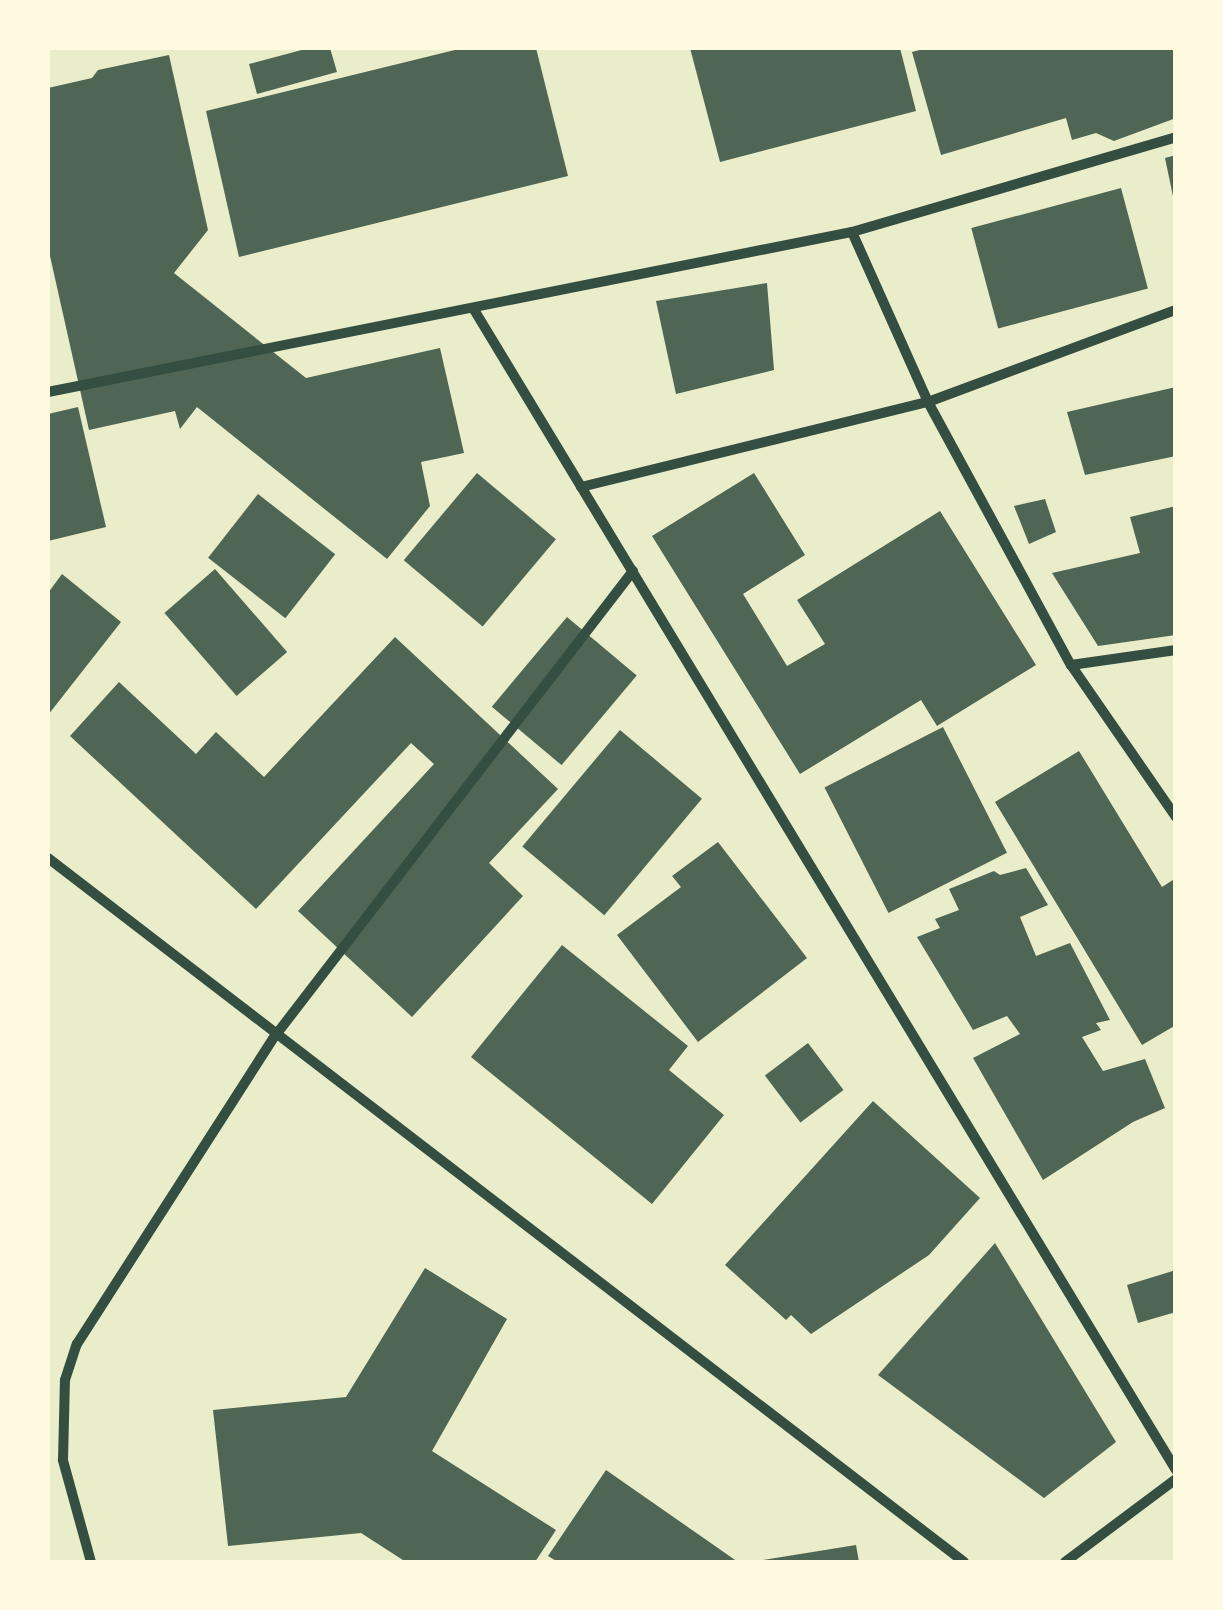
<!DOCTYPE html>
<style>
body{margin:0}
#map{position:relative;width:1223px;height:1610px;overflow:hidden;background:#e9edc9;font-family:"Work Sans",sans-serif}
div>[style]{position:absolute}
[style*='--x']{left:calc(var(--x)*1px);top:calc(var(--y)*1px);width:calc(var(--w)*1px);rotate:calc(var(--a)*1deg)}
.building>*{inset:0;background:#4f6655;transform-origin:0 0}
.minor>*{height:10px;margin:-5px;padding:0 5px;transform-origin:5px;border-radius:5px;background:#344e41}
span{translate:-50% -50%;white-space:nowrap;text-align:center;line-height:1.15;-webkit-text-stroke:10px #fefae0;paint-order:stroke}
.frame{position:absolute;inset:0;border:50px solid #fefae0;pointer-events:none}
</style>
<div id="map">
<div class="building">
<i style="clip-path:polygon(309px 48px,330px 48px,337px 72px,257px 94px,249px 64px)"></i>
<i style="clip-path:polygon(463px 48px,536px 48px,568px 176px,239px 257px,206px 111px)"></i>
<i style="clip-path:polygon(690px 48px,900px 48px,916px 111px,720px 162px)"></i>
<i style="clip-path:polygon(927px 48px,1176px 48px,1176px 118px,1114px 141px,1096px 133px,1072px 140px,1066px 118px,941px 155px,912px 52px)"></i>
<i style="clip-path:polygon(169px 55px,208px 230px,174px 273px,306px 378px,440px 348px,464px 453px,421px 462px,430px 506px,387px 559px,197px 407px,180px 429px,175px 411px,89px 430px,48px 247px,48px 88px,92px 78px,98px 70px)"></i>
<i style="clip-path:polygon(1176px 155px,1176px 201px,1174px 201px,1165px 158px)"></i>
<i style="left:1121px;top:188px;width:104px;height:155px;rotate:75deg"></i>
<i style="clip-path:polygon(767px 283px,774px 370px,676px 394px,656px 301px)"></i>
<i style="clip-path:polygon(1176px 387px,1176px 456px,1085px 475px,1067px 412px)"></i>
<i style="clip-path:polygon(78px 407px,106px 527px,48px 541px,48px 414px)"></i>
<i style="left:477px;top:473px;width:103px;height:114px;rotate:40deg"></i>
<i style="clip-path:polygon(754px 473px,805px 555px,743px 594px,787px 666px,825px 644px,797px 600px,940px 511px,1036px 665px,937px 726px,921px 700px,800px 774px,652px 536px)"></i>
<i style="left:258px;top:494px;width:98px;height:81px;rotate:38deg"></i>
<i style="clip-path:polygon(1045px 499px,1056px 532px,1029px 544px,1014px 506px)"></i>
<i style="clip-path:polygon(1176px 506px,1176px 635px,1098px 646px,1052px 573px,1140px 553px,1130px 517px)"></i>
<i style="left:215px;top:569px;width:110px;height:67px;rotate:49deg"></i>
<i style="clip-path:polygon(62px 574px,121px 622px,48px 715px,48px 593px)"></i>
<i style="left:567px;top:617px;width:91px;height:117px;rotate:40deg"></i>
<i style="clip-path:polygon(395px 637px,558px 789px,489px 863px,523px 896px,412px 1017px,298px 911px,434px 764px,411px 743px,256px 909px,70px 736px,119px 682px,196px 754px,216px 732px,264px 777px)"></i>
<i style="left:943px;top:727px;width:141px;height:133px;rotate:63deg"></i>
<i style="left:620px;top:730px;width:107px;height:152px;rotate:40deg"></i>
<i style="clip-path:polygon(1079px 751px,1162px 887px,1176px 878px,1176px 1025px,1142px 1045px,995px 802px)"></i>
<i style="clip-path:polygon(718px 842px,807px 958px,698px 1042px,617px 935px,681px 887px,672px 876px)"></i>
<i style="clip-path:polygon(1026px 868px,1048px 905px,1020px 917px,1036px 956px,1070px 943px,1110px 1020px,1096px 1023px,1101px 1030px,1082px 1037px,1103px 1071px,1145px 1059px,1165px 1108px,1133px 1122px,1043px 1180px,973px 1058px,1020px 1034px,1007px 1016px,973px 1030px,917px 937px,940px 928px,935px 919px,959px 910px,949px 889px,994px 871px,1000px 875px)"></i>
<i style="clip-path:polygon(562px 945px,688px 1046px,669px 1070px,724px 1115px,652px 1204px,471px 1057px)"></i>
<i style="left:808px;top:1043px;width:59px;height:54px;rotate:53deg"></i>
<i style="clip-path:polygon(873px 1101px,980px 1198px,929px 1255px,811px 1334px,791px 1315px,786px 1320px,725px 1265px)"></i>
<i style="clip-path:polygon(995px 1243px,1116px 1442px,1044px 1498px,878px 1375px)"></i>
<i style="clip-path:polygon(425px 1268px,507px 1319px,432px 1451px,556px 1530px,535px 1562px,406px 1562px,361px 1533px,228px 1546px,213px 1410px,346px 1397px)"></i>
<i style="clip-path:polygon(1176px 1270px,1176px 1312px,1138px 1323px,1127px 1285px)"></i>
<i style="clip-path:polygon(606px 1470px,738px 1562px,558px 1562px,548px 1556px)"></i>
<i style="clip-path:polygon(856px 1545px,859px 1562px,763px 1562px,763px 1560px)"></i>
</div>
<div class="minor">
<i style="--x:852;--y:232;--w:186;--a:65.9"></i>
<i style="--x:928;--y:402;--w:299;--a:61.5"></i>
<i style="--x:1071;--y:665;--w:185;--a:55.4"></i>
<i style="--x:473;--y:308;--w:1358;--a:58.83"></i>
<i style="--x:48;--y:392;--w:820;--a:-11.26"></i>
<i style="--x:852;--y:232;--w:338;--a:-16.3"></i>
<i style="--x:581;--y:487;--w:357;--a:-13.8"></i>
<i style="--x:928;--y:402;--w:265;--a:-20.4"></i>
<i style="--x:1071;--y:665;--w:106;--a:-8.1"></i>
<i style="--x:48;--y:858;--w:1155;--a:37.54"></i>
<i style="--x:91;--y:1562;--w:106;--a:-105.4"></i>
<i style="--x:63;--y:1460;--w:80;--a:-88.6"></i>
<i style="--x:65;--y:1380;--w:38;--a:-72"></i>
<i style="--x:77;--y:1344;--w:366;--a:-57.3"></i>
<i style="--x:275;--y:1036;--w:587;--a:-52.41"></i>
<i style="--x:1065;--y:1562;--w:139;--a:-36.8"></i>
</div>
<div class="frame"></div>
</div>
